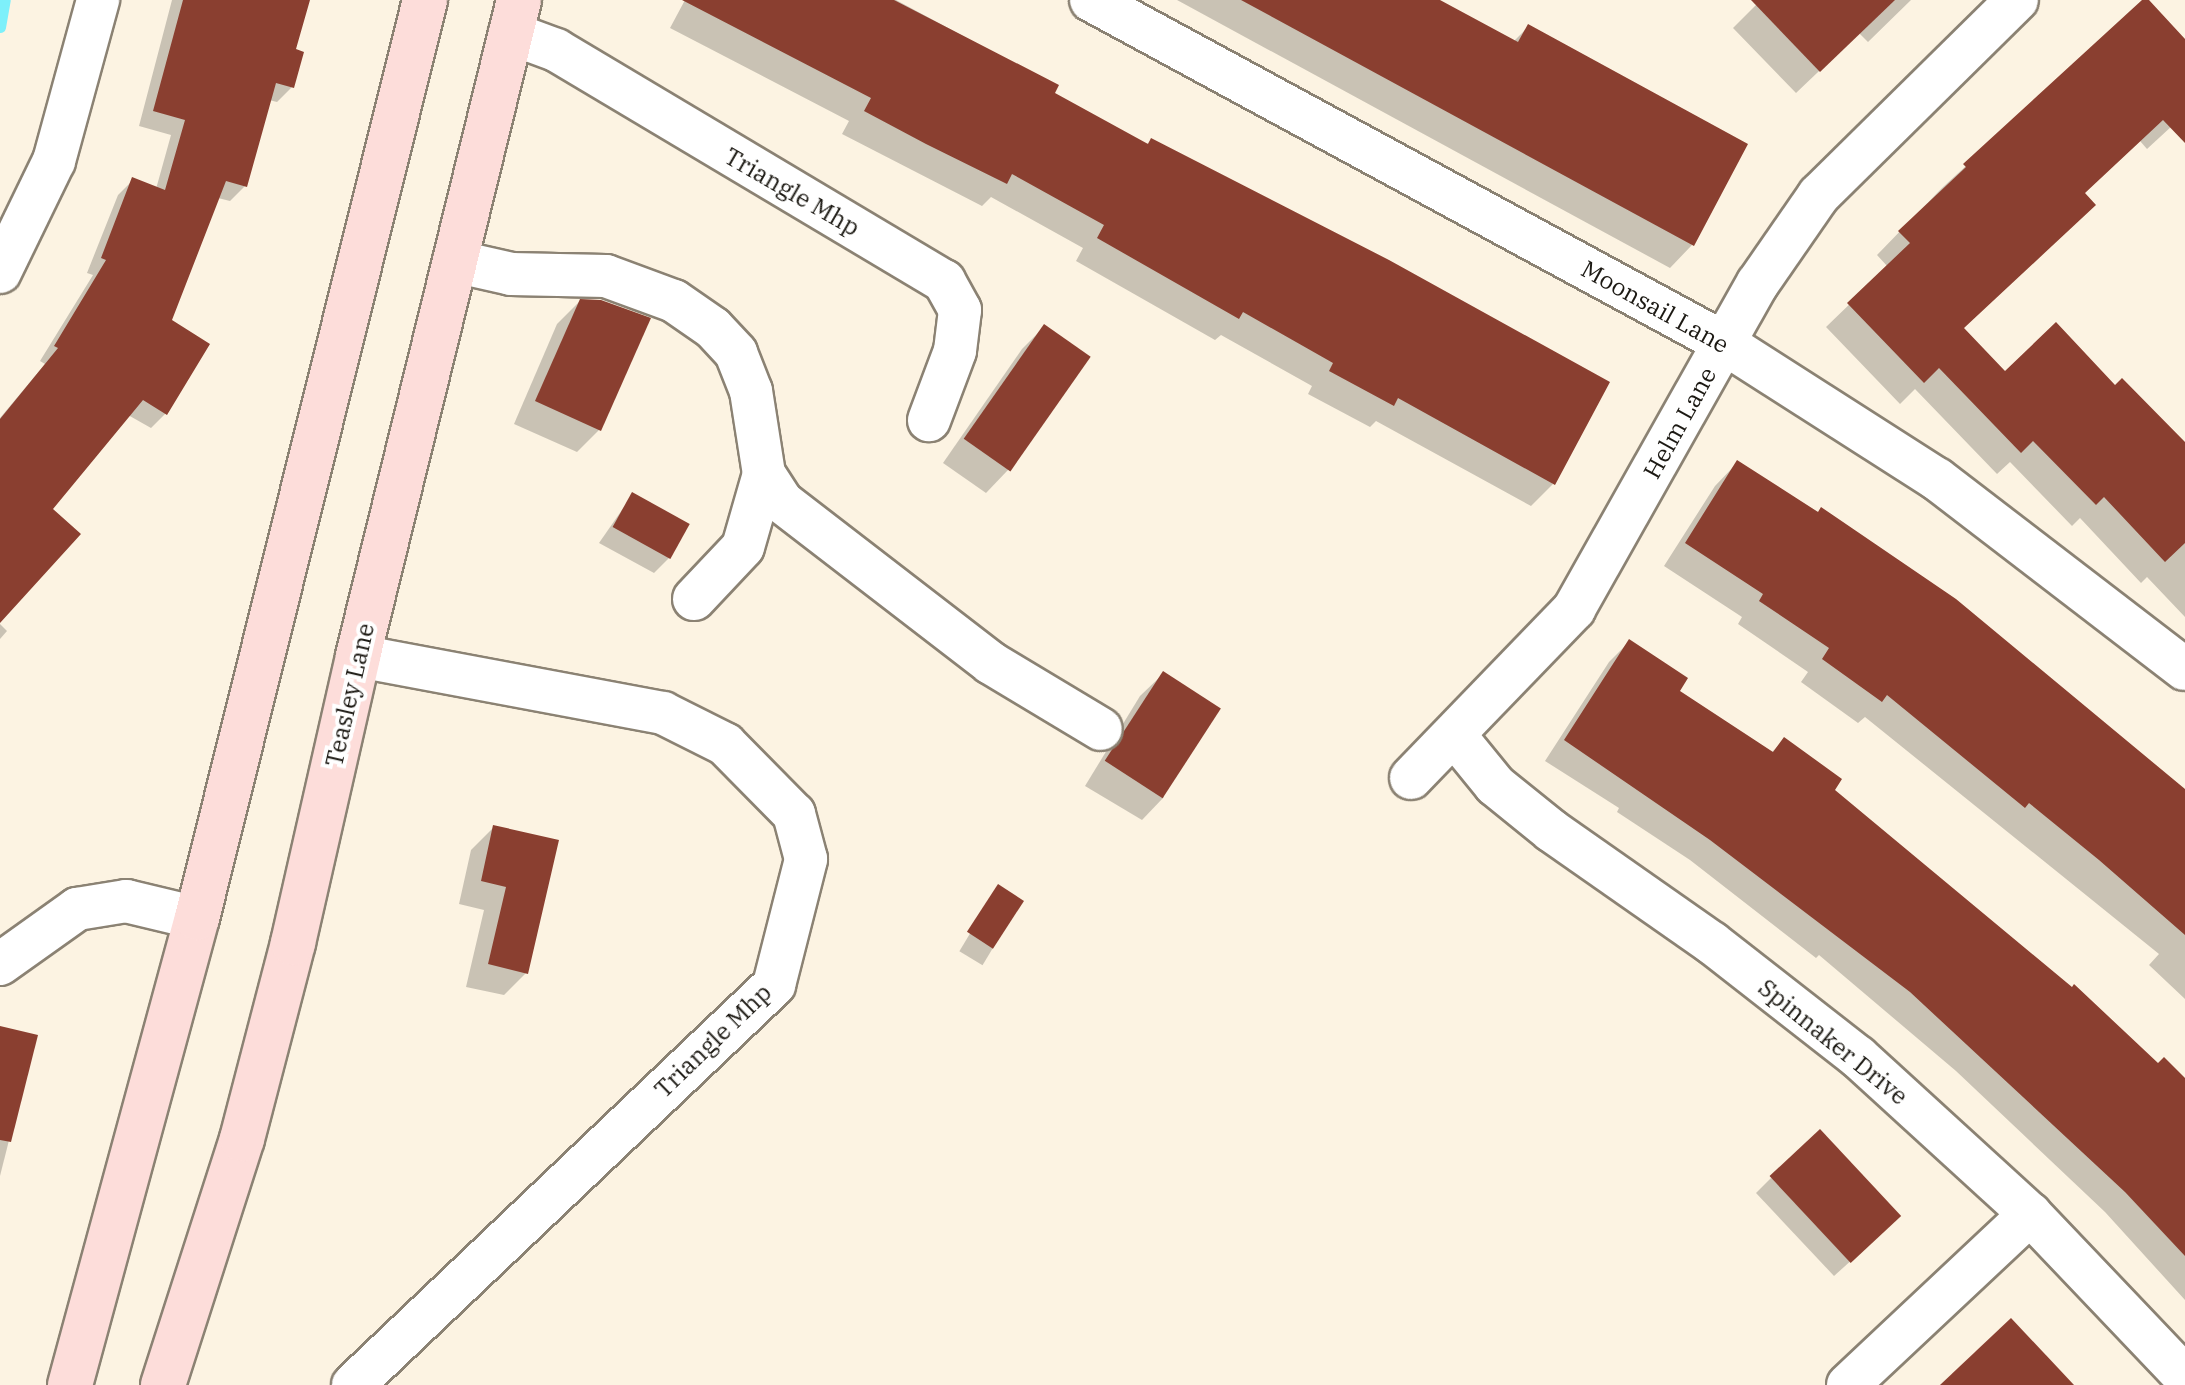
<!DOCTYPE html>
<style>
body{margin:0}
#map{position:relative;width:2185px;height:1385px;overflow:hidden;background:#fcf3e2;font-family:"IBM Plex Serif",serif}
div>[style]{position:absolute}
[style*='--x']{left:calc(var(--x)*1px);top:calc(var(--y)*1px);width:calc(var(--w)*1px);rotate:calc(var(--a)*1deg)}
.shadow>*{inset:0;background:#0003;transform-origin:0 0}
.stream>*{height:11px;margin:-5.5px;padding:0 5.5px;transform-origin:5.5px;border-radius:5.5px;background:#7df0fa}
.building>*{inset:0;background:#8a3f30;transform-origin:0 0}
.roads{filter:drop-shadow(2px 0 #8b8273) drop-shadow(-2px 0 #8b8273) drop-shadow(0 2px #8b8273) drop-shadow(0 -2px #8b8273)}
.minor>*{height:42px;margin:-21px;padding:0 21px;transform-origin:21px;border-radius:21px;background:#fff}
.major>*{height:44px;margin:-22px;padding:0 22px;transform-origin:22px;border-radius:22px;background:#fdddda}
span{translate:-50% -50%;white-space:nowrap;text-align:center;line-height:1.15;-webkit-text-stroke:8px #fff;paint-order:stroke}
.street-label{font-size:24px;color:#1c1913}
</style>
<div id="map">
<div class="shadow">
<i style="clip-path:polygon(172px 0,301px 0,292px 87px,277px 102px,269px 100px,245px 186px,230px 201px,218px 198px,169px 321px,166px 413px,151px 428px,128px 415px,51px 509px,0 620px,0 418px,45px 364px,40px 361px,93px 275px,87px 273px,118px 195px,133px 180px,156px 189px,171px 135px,139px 126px)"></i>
<i style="clip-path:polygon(685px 0,896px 0,1056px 86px,1052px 93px,1146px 145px,1151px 140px,1553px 484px,1531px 506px,1376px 421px,1370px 427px,1308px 394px,1312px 386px,1221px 335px,1215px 340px,1076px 261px,1083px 248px,991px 197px,982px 206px,842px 134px,849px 121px,670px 28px)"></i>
<i style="clip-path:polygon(1177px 0,1436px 0,1513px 42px,1528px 27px,1692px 245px,1670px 268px)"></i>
<i style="clip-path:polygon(1761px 0,1911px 0,1868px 42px,1859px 33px,1796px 93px,1733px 28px)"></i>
<i style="clip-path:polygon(2146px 0,2185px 42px,2185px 114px,2147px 149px,2140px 141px,2083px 194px,1962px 329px,2005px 374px,2115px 388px,2185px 445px,2185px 617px,2147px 577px,2141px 583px,2080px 518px,2072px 526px,2010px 462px,1997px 474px,1915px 389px,1900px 404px,1826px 327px,1888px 267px,1877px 255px,1942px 188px)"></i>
<i style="clip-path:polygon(580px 301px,600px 429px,577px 452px,514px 424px,557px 324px)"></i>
<i style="clip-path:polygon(1044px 327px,1008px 470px,986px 493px,943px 463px,1022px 349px)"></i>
<i style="clip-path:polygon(1737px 463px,1894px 558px,2185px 793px,2185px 999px,2149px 965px,2159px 954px,1865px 717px,1858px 723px,1801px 682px,1808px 672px,1738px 624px,1742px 617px,1664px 566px,1715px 486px)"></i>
<i style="clip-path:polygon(633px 494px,669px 558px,654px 573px,599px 543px)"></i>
<i style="clip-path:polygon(0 624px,7px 631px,0 639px)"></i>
<i style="clip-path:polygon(1629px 642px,1677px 691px,1771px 753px,1784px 740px,1832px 790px,2158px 1066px,2185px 1081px,2185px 1300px,2105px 1212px,1956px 1071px,1819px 955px,1816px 958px,1690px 860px,1617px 812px,1619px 808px,1545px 761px,1609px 662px)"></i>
<i style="clip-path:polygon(1163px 674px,1164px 797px,1142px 820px,1085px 786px,1140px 696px)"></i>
<i style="clip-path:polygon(494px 827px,526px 973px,504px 995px,466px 987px,484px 910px,459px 904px,471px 850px)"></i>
<i style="left:998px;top:887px;width:27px;height:75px;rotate:31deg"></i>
<i style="clip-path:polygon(0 1028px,35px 1037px,0 1176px)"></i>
<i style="clip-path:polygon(1771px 1178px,1884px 1231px,1834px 1276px,1756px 1193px)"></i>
</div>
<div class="stream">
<i style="--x:0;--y:27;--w:27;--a:-80"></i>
</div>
<div class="building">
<i style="clip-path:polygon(183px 0,310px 0,296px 49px,304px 52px,294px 88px,276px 83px,247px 187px,226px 181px,172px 320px,210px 344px,167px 415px,143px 400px,53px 509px,81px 534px,0 623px,0 419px,58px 348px,54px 346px,106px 260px,101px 258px,132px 177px,165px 190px,185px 120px,153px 111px)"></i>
<i style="clip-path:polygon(682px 0,894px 0,1059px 85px,1055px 93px,1148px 144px,1151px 138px,1389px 260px,1610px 382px,1555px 485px,1398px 398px,1394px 406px,1329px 371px,1333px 363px,1243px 312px,1239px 319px,1097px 238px,1104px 225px,1012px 174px,1007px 184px,926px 144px,864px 111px,871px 98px)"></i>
<i style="clip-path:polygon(1241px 0,1440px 0,1518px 42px,1528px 24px,1748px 144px,1694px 246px)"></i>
<i style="clip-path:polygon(1751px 0,1895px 0,1820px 72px)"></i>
<i style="clip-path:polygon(2142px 0,2149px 0,2185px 39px,2185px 143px,2163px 120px,2085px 193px,2096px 205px,1964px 328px,2005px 371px,2056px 322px,2115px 385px,2122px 378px,2185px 442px,2185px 543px,2165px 562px,2104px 497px,2096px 505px,2033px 441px,2021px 453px,1939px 368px,1924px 383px,1847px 303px,1910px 243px,1898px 231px,1966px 167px,1963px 164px)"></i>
<i style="clip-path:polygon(580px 299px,601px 300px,651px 318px,601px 431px,535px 401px)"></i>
<i style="left:1044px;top:324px;width:57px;height:140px;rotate:35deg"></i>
<i style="clip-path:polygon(1737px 460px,1818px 512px,1821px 507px,1956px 599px,2185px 789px,2185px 935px,2099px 860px,2029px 803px,2025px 808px,1887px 695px,1882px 702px,1822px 659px,1829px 648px,1759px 601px,1763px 594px,1685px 543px)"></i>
<i style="left:632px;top:492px;width:66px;height:40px;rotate:29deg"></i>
<i style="clip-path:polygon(1629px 639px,1688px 678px,1680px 691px,1773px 752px,1784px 737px,1842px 779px,1835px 790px,2072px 987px,2074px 984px,2158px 1063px,2164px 1057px,2185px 1078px,2185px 1256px,2125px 1192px,1910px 992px,1710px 840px,1564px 740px)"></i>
<i style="left:1163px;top:671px;width:69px;height:107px;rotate:33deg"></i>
<i style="clip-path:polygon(493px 825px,559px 840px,528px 974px,488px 964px,506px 887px,481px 881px)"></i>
<i style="left:998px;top:884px;width:31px;height:57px;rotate:33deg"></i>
<i style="clip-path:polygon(0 1026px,38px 1035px,11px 1142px,0 1140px)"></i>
<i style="left:1820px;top:1129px;width:119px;height:69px;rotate:47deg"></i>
<i style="clip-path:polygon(2011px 1318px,2074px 1385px,1940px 1385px)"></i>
</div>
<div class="roads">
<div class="minor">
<i style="--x:1091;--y:0;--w:720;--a:28.45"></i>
<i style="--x:1724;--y:343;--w:253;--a:32.6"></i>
<i style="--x:1937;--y:479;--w:312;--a:37.5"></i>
<i style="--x:510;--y:33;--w:49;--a:20.3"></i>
<i style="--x:556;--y:50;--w:452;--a:30.8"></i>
<i style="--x:944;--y:281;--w:33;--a:61"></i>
<i style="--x:960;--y:310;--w:41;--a:97"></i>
<i style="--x:955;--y:351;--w:74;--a:110.6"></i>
<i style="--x:454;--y:261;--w:58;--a:12.8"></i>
<i style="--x:511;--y:274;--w:95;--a:1.2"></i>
<i style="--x:606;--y:276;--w:72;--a:20.2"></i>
<i style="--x:674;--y:301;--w:47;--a:34.7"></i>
<i style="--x:713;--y:328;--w:34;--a:47"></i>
<i style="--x:736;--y:353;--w:41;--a:68.5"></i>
<i style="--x:751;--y:391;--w:84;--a:81.1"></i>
<i style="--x:764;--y:474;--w:33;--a:57"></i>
<i style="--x:782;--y:502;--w:264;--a:37.6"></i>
<i style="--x:991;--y:663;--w:128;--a:31"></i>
<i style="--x:0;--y:272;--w:123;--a:-64.1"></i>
<i style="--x:54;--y:161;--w:167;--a:-74.7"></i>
<i style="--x:694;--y:599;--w:71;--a:-46.7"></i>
<i style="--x:743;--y:547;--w:76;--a:-74"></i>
<i style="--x:1456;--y:737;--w:62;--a:50.9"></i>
<i style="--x:1495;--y:785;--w:73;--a:38.9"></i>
<i style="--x:1552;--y:831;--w:195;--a:35"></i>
<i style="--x:1712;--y:943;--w:185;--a:38"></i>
<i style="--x:1858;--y:1057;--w:233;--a:42.4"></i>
<i style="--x:2030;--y:1214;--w:225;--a:46.4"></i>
<i style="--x:1411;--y:778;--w:235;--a:-46"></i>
<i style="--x:1574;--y:609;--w:374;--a:-60.6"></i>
<i style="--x:1758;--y:283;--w:107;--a:-55.3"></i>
<i style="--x:1819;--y:195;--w:278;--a:-44.6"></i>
<i style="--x:0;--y:964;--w:95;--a:-35.5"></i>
<i style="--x:77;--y:909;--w:50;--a:-9.3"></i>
<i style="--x:126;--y:901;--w:73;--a:13.5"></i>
<i style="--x:353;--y:1385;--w:581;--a:-43.53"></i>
<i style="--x:774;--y:985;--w:130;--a:-75.7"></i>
<i style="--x:806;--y:859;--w:47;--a:-104.9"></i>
<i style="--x:794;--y:814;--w:98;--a:-134.6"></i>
<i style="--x:725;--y:744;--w:69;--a:-153.4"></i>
<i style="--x:663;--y:713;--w:310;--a:-169.4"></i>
<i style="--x:1848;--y:1385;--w:250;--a:-43.2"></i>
</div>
<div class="major">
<i style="--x:70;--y:1385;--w:484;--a:-74.8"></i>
<i style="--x:197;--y:918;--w:946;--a:-76.05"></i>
<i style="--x:163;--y:1385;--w:258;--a:-72.2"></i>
<i style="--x:242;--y:1139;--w:203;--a:-75.4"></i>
<i style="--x:293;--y:943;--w:294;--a:-77.2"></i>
<i style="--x:358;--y:656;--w:675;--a:-76.21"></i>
</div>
</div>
<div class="street-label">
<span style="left:792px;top:192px;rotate:30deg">Triangle Mhp</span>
<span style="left:1655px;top:307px;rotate:29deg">Moonsail Lane</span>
<span style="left:1680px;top:423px;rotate:-61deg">Helm Lane</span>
<span style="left:350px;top:695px;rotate:-77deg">Teasley Lane</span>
<span style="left:713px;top:1041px;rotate:-44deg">Triangle Mhp</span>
<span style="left:1833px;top:1042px;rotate:39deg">Spinnaker Drive</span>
</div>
</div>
